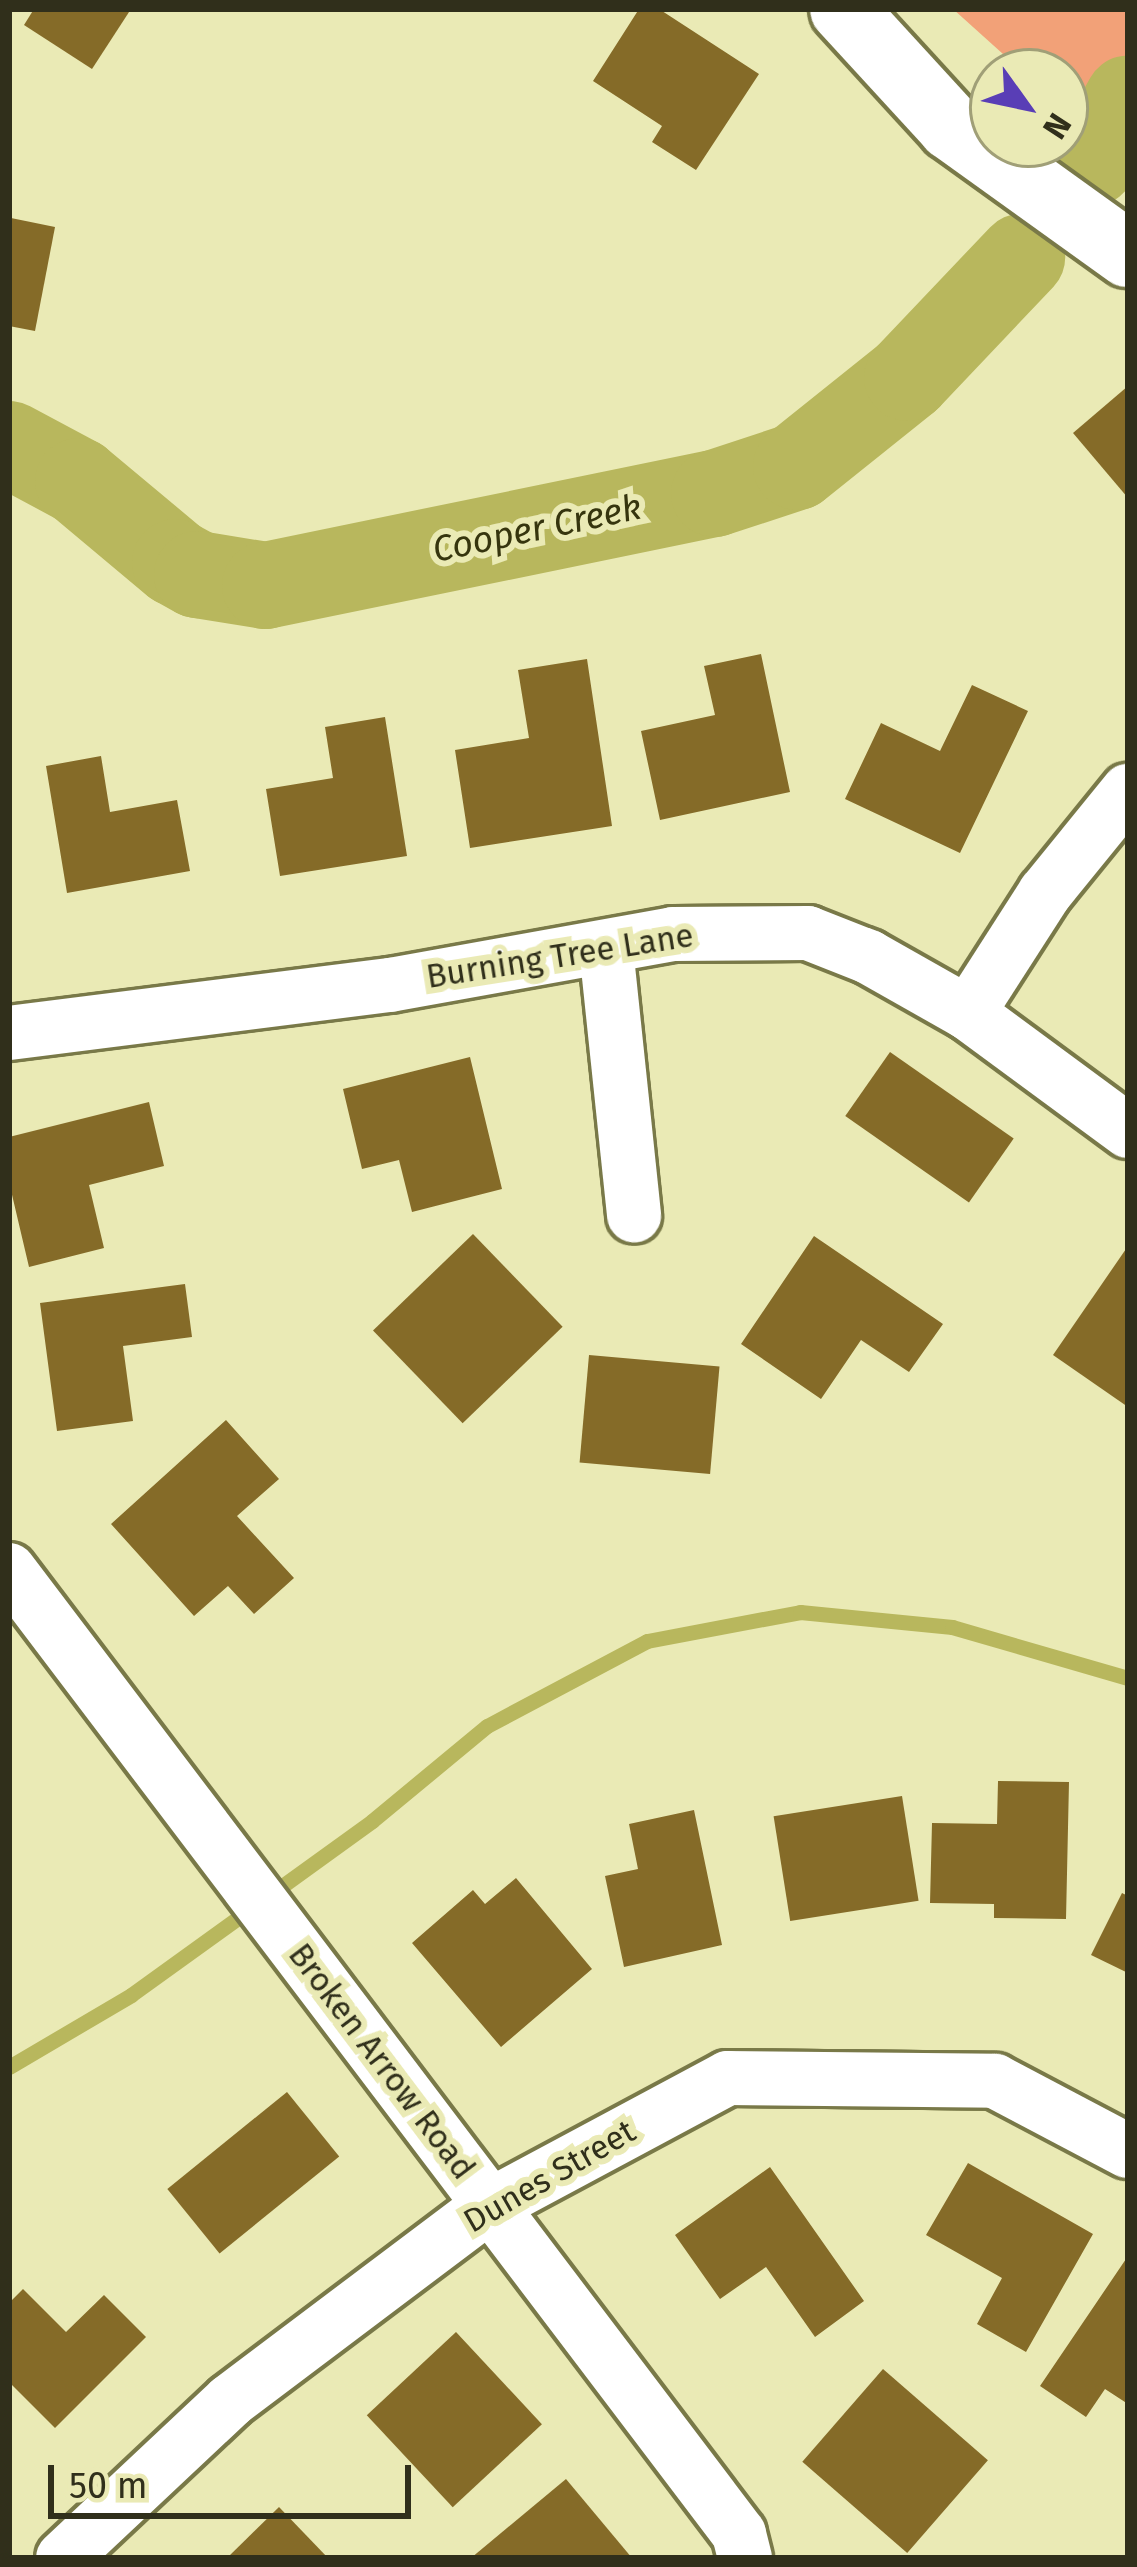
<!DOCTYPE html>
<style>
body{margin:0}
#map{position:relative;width:1137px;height:2567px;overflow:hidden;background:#eaeab5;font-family:"Fira Sans",sans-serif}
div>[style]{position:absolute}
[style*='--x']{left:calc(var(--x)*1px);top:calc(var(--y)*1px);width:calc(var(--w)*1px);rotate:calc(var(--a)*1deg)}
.green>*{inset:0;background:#f2a178}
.stream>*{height:15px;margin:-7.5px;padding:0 7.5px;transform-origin:7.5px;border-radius:7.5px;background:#b8b75d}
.river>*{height:87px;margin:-43.5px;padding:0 43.5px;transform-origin:43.5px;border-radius:43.5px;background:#b8b75d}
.building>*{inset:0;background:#856b28;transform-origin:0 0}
.roads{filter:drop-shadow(3px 0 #797948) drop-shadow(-3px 0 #797948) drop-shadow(0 3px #797948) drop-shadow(0 -3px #797948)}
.street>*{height:54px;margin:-27px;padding:0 27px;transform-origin:27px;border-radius:27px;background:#fff}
.secondary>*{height:66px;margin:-33px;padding:0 33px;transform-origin:33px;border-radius:33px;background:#fff}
span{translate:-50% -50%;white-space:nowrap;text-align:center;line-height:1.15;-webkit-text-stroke:12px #eaeab5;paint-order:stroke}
.street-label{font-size:33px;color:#302f1b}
.water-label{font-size:36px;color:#36350e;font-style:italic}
.frame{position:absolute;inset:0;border:12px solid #302f1b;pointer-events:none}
.north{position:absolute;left:969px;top:48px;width:120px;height:120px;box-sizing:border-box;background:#eaeab5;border:3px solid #a09f77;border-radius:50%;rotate:123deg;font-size:33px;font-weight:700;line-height:48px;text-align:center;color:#302f1b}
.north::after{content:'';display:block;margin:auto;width:42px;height:54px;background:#593eb6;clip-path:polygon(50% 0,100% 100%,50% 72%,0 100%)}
.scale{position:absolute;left:48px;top:2465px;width:363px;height:54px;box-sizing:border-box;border:6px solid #302f1b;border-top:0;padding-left:15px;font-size:36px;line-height:42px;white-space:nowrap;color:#302f1b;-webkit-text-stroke:9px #eaeab5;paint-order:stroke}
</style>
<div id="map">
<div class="green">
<i style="clip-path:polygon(953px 9px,1128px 9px,1128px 143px,1116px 156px,1065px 110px,1065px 72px,1023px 72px)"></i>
</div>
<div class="stream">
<i style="--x:9;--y:2067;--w:142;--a:-30.5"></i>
<i style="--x:131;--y:1995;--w:297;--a:-35.8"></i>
<i style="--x:372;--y:1821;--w:149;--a:-39.6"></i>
<i style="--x:487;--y:1726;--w:181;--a:-28"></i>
<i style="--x:647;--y:1641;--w:156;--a:-10.7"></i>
<i style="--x:800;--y:1612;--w:153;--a:5.6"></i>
<i style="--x:952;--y:1627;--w:183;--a:16.2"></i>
</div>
<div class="river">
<i style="--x:1092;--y:162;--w:73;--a:-60.6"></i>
<i style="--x:9;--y:444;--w:78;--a:28.2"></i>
<i style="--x:78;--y:481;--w:126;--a:39.9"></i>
<i style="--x:175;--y:562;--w:25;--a:29"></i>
<i style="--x:197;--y:574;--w:69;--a:9.2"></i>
<i style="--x:265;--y:585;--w:458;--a:-11.6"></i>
<i style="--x:714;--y:493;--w:86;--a:-18.2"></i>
<i style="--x:796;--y:466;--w:142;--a:-38.7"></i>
<i style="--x:907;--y:377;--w:166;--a:-46.5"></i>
</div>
<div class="building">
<i style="clip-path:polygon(34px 9px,131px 9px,92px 69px,24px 25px)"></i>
<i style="clip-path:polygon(639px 9px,659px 9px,759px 74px,696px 170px,652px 142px,662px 126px,593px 81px)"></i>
<i style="clip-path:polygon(11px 218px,55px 227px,35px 331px,9px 326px)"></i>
<i style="clip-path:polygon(1128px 386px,1128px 498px,1073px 433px)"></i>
<i style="clip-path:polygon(761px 654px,790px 792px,660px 820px,641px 731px,715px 715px,704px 666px)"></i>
<i style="clip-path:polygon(587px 659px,612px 826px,470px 848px,455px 750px,529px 738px,518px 670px)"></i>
<i style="clip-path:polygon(972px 685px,1028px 711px,960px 853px,845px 799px,881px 723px,940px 751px)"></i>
<i style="clip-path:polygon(385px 717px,407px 856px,280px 876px,266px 789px,333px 778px,325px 727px)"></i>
<i style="clip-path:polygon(101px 756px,110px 812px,177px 800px,190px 871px,67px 893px,46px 766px)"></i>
<i style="left:890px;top:1052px;width:151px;height:78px;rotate:35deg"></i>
<i style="clip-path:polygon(470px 1057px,502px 1189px,412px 1212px,399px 1160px,362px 1169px,343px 1089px)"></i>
<i style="clip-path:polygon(149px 1102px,164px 1166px,89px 1185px,104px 1248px,29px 1267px,9px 1182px,9px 1137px)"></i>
<i style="left:473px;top:1234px;width:129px;height:139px;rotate:46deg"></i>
<i style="clip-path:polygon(814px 1236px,943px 1324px,909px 1372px,861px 1340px,821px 1399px,741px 1344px)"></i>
<i style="clip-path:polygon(1128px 1246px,1128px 1407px,1053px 1355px)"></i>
<i style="clip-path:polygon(185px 1284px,192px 1337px,123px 1346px,133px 1421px,57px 1431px,40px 1303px)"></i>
<i style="left:589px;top:1355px;width:131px;height:108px;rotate:5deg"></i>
<i style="clip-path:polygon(226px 1420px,279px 1479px,237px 1516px,294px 1578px,254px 1614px,228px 1586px,194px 1616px,111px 1524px)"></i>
<i style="clip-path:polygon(998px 1781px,1069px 1782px,1066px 1919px,994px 1918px,994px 1904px,930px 1903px,932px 1823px,997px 1824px)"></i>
<i style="left:902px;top:1796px;width:106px;height:130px;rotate:81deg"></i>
<i style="clip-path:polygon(694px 1810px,722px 1945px,624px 1967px,605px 1876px,638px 1869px,629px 1824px)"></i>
<i style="clip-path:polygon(516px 1878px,592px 1969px,501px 2047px,412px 1943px,473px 1890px,485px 1904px)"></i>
<i style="clip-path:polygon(1122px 1893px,1128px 1896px,1128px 1973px,1091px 1955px)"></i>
<i style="left:287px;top:2092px;width:83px;height:154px;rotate:51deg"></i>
<i style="clip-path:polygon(968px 2163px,1093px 2234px,1026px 2352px,977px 2324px,1002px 2278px,926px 2235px)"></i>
<i style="clip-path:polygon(770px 2167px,864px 2301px,815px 2337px,766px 2267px,720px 2299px,675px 2235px)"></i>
<i style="clip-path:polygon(1128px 2256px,1128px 2404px,1105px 2389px,1086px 2417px,1040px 2386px)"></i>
<i style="clip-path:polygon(23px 2289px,66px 2332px,104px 2295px,146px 2337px,55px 2428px,9px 2382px,9px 2303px)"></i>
<i style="left:456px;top:2332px;width:126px;height:122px;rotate:47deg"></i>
<i style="left:883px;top:2369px;width:139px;height:123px;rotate:41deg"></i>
<i style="clip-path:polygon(566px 2479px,632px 2558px,471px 2558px)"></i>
<i style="clip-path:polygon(279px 2507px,328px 2558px,227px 2558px)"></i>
</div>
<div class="roads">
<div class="street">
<i style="--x:606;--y:948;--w:269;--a:84"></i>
<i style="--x:968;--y:1013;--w:143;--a:-57.3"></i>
<i style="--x:1045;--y:893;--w:132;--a:-50.9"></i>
<i style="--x:9;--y:1033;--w:384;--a:-7.2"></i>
<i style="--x:390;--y:985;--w:288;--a:-10.2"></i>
<i style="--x:673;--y:934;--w:135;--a:-0.4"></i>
<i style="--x:808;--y:933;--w:66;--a:21.5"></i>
<i style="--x:869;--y:957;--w:114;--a:29.5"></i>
<i style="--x:968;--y:1013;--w:199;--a:36.4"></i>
<i style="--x:9;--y:1570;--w:1209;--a:52.86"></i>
<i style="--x:739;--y:2534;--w:25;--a:76"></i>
<i style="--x:63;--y:2558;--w:229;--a:-43.2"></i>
<i style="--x:230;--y:2401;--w:324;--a:-37"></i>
<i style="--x:489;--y:2206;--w:271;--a:-28.2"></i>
<i style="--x:728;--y:2078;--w:267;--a:0.6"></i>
<i style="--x:995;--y:2081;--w:150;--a:27.8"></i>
</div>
<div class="secondary">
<i style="--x:843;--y:9;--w:160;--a:47.5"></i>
<i style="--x:951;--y:127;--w:218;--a:35.7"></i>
</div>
</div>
<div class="street-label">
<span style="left:560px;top:957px;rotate:-9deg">Burning Tree Lane</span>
<span style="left:381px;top:2062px;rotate:53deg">Broken Arrow Road</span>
<span style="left:550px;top:2177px;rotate:-30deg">Dunes Street</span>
</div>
<div class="water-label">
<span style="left:537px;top:529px;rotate:-12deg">Cooper Creek</span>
</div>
<div class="frame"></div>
<div class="north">N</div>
<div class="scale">50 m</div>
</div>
